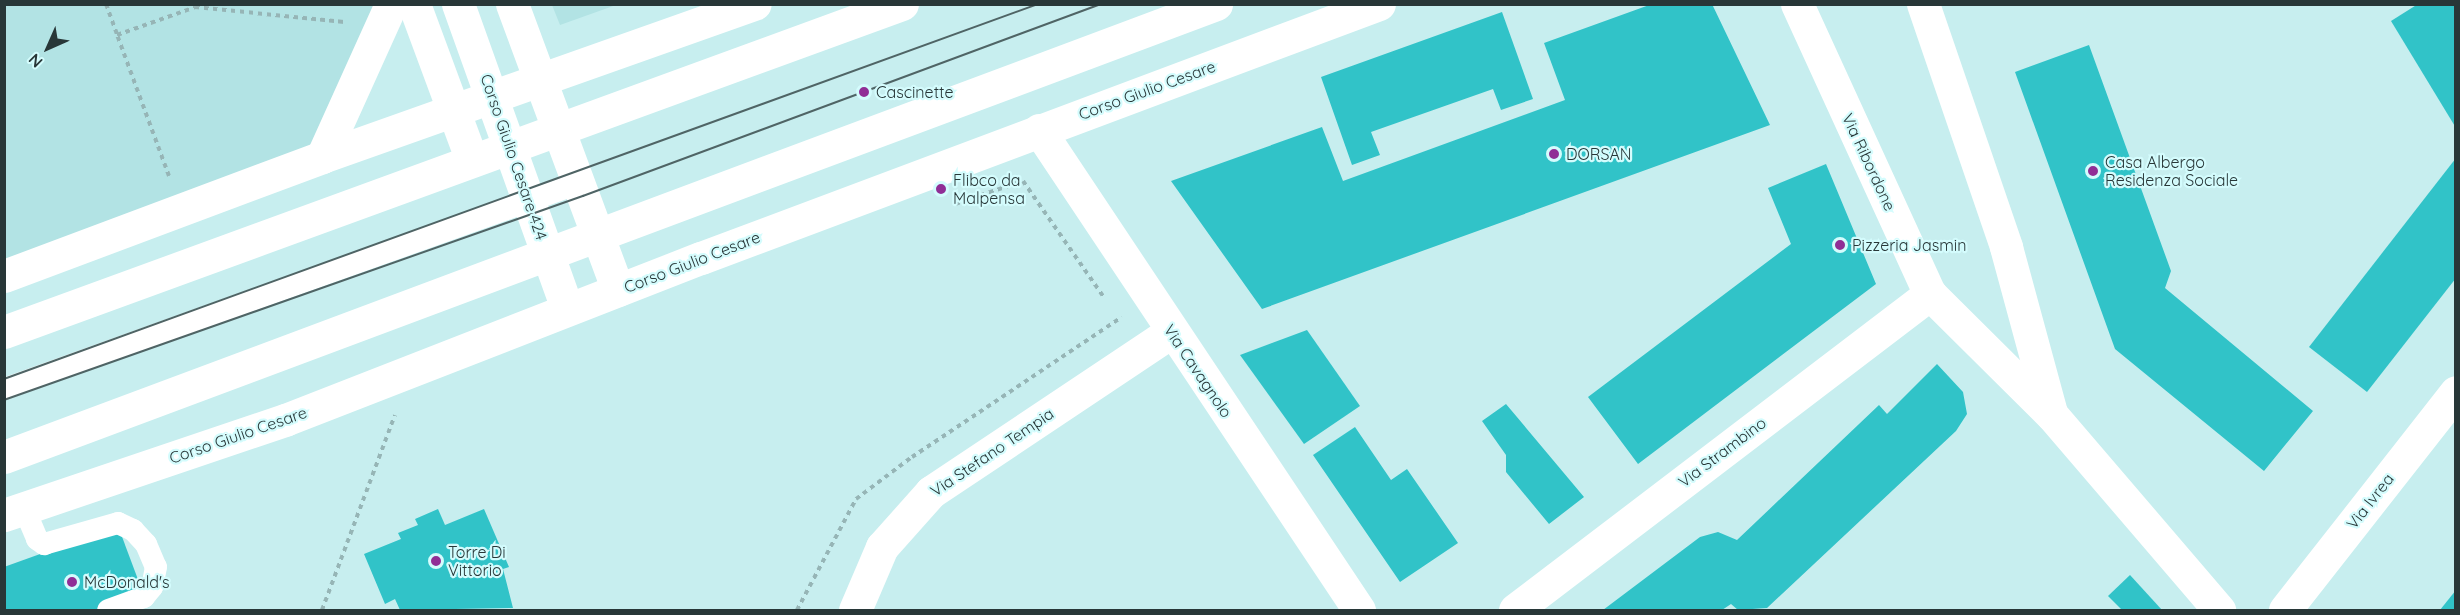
<!DOCTYPE html>
<style>
body{margin:0}
#map{position:relative;width:2460px;height:615px;overflow:hidden;background:#c7eeef;font-family:Quicksand,sans-serif}
div>[style]{position:absolute}
[style*='--x']{left:calc(var(--x)*1px);top:calc(var(--y)*1px);width:calc(var(--w)*1px);rotate:calc(var(--a)*1deg)}
.built>*{inset:0;background:#b2e3e4}
.building>*{inset:0;background:#31c3c8}
.path>*{height:4px;margin-top:-2px;transform-origin:0;background:repeating-linear-gradient(90deg,#96b5b6 0 4.5px,transparent 0 9px)}
.service>*{height:22px;margin:-11px;padding:0 11px;transform-origin:11px;border-radius:11px;background:#fff}
.minor>*{height:33px;margin:-16.5px;padding:0 16.5px;transform-origin:16.5px;border-radius:16.5px;background:#fff}
.tertiary>*{height:33px;margin:-16.5px;padding:0 16.5px;transform-origin:16.5px;border-radius:16.5px;background:#fff}
.primary>*{height:33px;margin:-16.5px;padding:0 16.5px;transform-origin:16.5px;border-radius:16.5px;background:#fff}
.tram>*{height:1.5px;margin:-0.75px;padding:0 0.75px;transform-origin:0.75px;border-radius:0.75px;background:#4f6465}
.dots>*{width:16px;height:16px;translate:-50% -50%;box-sizing:border-box;border:3px solid #d4fcfd;border-radius:50%}
span{translate:-50% -50%;white-space:nowrap;text-align:center;line-height:1.15;-webkit-text-stroke:4.5px #d4fcfd;paint-order:stroke}
.street-label{font-size:16px;color:#283738}
.poi-label{font-size:16px;color:#283738}
.left{translate:0 -50%;text-align:left}
.frame{position:absolute;inset:0;border:6px solid #283738;pointer-events:none}
.north{position:absolute;left:18px;top:18px;width:60px;height:60px;-webkit-text-stroke:4px #d4fcfd;paint-order:stroke;rotate:225deg;font-size:16px;font-weight:700;line-height:24px;text-align:center;color:#283738}
.north::after{content:'';display:block;margin:auto;width:21px;height:27px;background:#283738;clip-path:polygon(50% 0,100% 100%,50% 72%,0 100%)}
</style>
<div id="map">
<div class="built">
<i style="clip-path:polygon(5px 5px,391px 5px,322px 157px,5px 276px)"></i>
<i style="clip-path:polygon(552px 5px,552px 4px,616px 5px,560px 25px)"></i>
</div>
<div class="building">
<i style="clip-path:polygon(1652px 4px,1712px 4px,1770px 125px,1262px 309px,1171px 181px,1322px 127px,1343px 181px,1565px 100px,1544px 43px)"></i>
<i style="clip-path:polygon(2418px 4px,2456px 4px,2456px 128px,2391px 21px)"></i>
<i style="clip-path:polygon(1502px 12px,1533px 99px,1501px 110px,1493px 89px,1371px 132px,1380px 155px,1352px 165px,1321px 77px)"></i>
<i style="clip-path:polygon(2089px 45px,2171px 271px,2165px 288px,2313px 411px,2264px 471px,2115px 349px,2015px 72px)"></i>
<i style="clip-path:polygon(2456px 158px,2456px 278px,2367px 392px,2309px 347px)"></i>
<i style="clip-path:polygon(1826px 164px,1876px 284px,1638px 464px,1588px 397px,1791px 244px,1768px 188px)"></i>
<i style="clip-path:polygon(1307px 330px,1360px 406px,1304px 444px,1240px 355px)"></i>
<i style="clip-path:polygon(1937px 364px,1963px 392px,1967px 414px,1956px 431px,1767px 608px,1738px 610px,1731px 604px,1722px 610px,1603px 610px,1700px 537px,1718px 532px,1737px 540px,1879px 405px,1887px 414px)"></i>
<i style="clip-path:polygon(1506px 404px,1584px 497px,1549px 524px,1506px 472px,1506px 455px,1482px 421px)"></i>
<i style="clip-path:polygon(1355px 427px,1391px 480px,1407px 469px,1458px 543px,1400px 582px,1313px 455px)"></i>
<i style="clip-path:polygon(438px 509px,445px 525px,484px 509px,509px 567px,503px 569px,513px 608px,400px 610px,395px 599px,385px 604px,364px 554px,401px 539px,398px 533px,418px 525px,415px 519px)"></i>
<i style="clip-path:polygon(118px 526px,146px 601px,120px 610px,4px 610px,4px 567px)"></i>
<i style="clip-path:polygon(2130px 575px,2162px 610px,2122px 610px,2108px 596px)"></i>
<i style="clip-path:polygon(2456px 590px,2456px 610px,2440px 610px)"></i>
</div>
<div class="path">
<i style="--x:106;--y:4;--w:33;--a:70"></i>
<i style="--x:169;--y:176;--w:150;--a:-110.2"></i>
<i style="--x:117;--y:35;--w:83;--a:-19.7"></i>
<i style="--x:195;--y:7;--w:150;--a:5.7"></i>
<i style="--x:955;--y:204;--w:72;--a:-18.7"></i>
<i style="--x:1023;--y:181;--w:140;--a:55.2"></i>
<i style="--x:322;--y:610;--w:208;--a:-69.5"></i>
<i style="--x:797;--y:610;--w:126;--a:-62"></i>
<i style="--x:856;--y:499;--w:70;--a:-36.9"></i>
<i style="--x:912;--y:457;--w:252;--a:-33.7"></i>
</div>
<div class="service">
<i style="--x:4;--y:389;--w:611;--a:-19.71"></i>
<i style="--x:24;--y:508;--w:34;--a:67"></i>
<i style="--x:37;--y:539;--w:9;--a:36"></i>
<i style="--x:44;--y:544;--w:77;--a:-15.8"></i>
<i style="--x:118;--y:523;--w:17;--a:25"></i>
<i style="--x:133;--y:530;--w:19;--a:47"></i>
<i style="--x:146;--y:544;--w:25;--a:67"></i>
<i style="--x:156;--y:567;--w:20;--a:101"></i>
<i style="--x:152;--y:587;--w:13;--a:129"></i>
<i style="--x:144;--y:597;--w:38;--a:160"></i>
</div>
<div class="minor">
<i style="--x:414;--y:4;--w:167;--a:69.7"></i>
<i style="--x:458;--y:4;--w:324;--a:70.3"></i>
<i style="--x:512;--y:4;--w:305;--a:69.7"></i>
<i style="--x:1797;--y:4;--w:319;--a:65.4"></i>
<i style="--x:1930;--y:294;--w:172;--a:44.8"></i>
<i style="--x:2052;--y:415;--w:257;--a:49.4"></i>
<i style="--x:1923;--y:4;--w:257;--a:71.1"></i>
<i style="--x:2006;--y:247;--w:172;--a:74.8"></i>
<i style="--x:1039;--y:130;--w:577;--a:56.31"></i>
<i style="--x:322;--y:157;--w:168;--a:-65.7"></i>
<i style="--x:4;--y:276;--w:340;--a:-20.5"></i>
<i style="--x:322;--y:157;--w:459;--a:-19.5"></i>
<i style="--x:4;--y:515;--w:297;--a:-18.7"></i>
<i style="--x:285;--y:420;--w:446;--a:-21.3"></i>
<i style="--x:701;--y:258;--w:724;--a:-20.54"></i>
<i style="--x:855;--y:610;--w:69;--a:-66.8"></i>
<i style="--x:882;--y:547;--w:74;--a:-48.3"></i>
<i style="--x:931;--y:492;--w:290;--a:-33.7"></i>
<i style="--x:1515;--y:610;--w:522;--a:-37.29"></i>
</div>
<div class="tertiary">
<i style="--x:2285;--y:610;--w:277;--a:-51.9"></i>
</div>
<div class="primary">
<i style="--x:4;--y:332;--w:956;--a:-20.07"></i>
<i style="--x:4;--y:457;--w:1294;--a:-20.49"></i>
</div>
<div class="tram">
<i style="--x:4;--y:379;--w:1100;--a:-19.93"></i>
<i style="--x:4;--y:400;--w:614;--a:-19.41"></i>
<i style="--x:583;--y:196;--w:552;--a:-20.34"></i>
</div>
<div class="dots">
<i style="left:864px;top:92px;background:#902e96"></i>
<i style="left:1554px;top:154px;background:#902e96"></i>
<i style="left:2093px;top:171px;background:#902e96"></i>
<i style="left:941px;top:189px;background:#902e96"></i>
<i style="left:1840px;top:245px;background:#902e96"></i>
<i style="left:436px;top:561px;background:#902e96"></i>
<i style="left:72px;top:582px;background:#902e96"></i>
</div>
<div class="street-label">
<span style="left:1147px;top:90px;rotate:-20deg">Corso Giulio Cesare</span>
<span style="left:514px;top:157px;rotate:71deg">Corso Giulio Cesare 424</span>
<span style="left:1869px;top:162px;rotate:65deg">Via Ribordone</span>
<span style="left:692px;top:262px;rotate:-21deg">Corso Giulio Cesare</span>
<span style="left:1198px;top:371px;rotate:56deg">Via Cavagnolo</span>
<span style="left:238px;top:435px;rotate:-19deg">Corso Giulio Cesare</span>
<span style="left:992px;top:452px;rotate:-34deg">Via Stefano Tempia</span>
<span style="left:1722px;top:452px;rotate:-37deg">Via Strambino</span>
<span style="left:2370px;top:501px;rotate:-52deg">Via Ivrea</span>
</div>
<div class="poi-label">
<span class="left" style="left:876px;top:92px">Cascinette</span>
<span class="left" style="left:1566px;top:154px">DORSAN</span>
<span class="left" style="left:2105px;top:171px">Casa Albergo<br>Residenza Sociale</span>
<span class="left" style="left:953px;top:189px">Flibco da<br>Malpensa</span>
<span class="left" style="left:1852px;top:245px">Pizzeria Jasmin</span>
<span class="left" style="left:448px;top:561px">Torre Di<br>Vittorio</span>
<span class="left" style="left:84px;top:582px">McDonald's</span>
</div>
<div class="frame"></div>
<div class="north">N</div>
</div>
